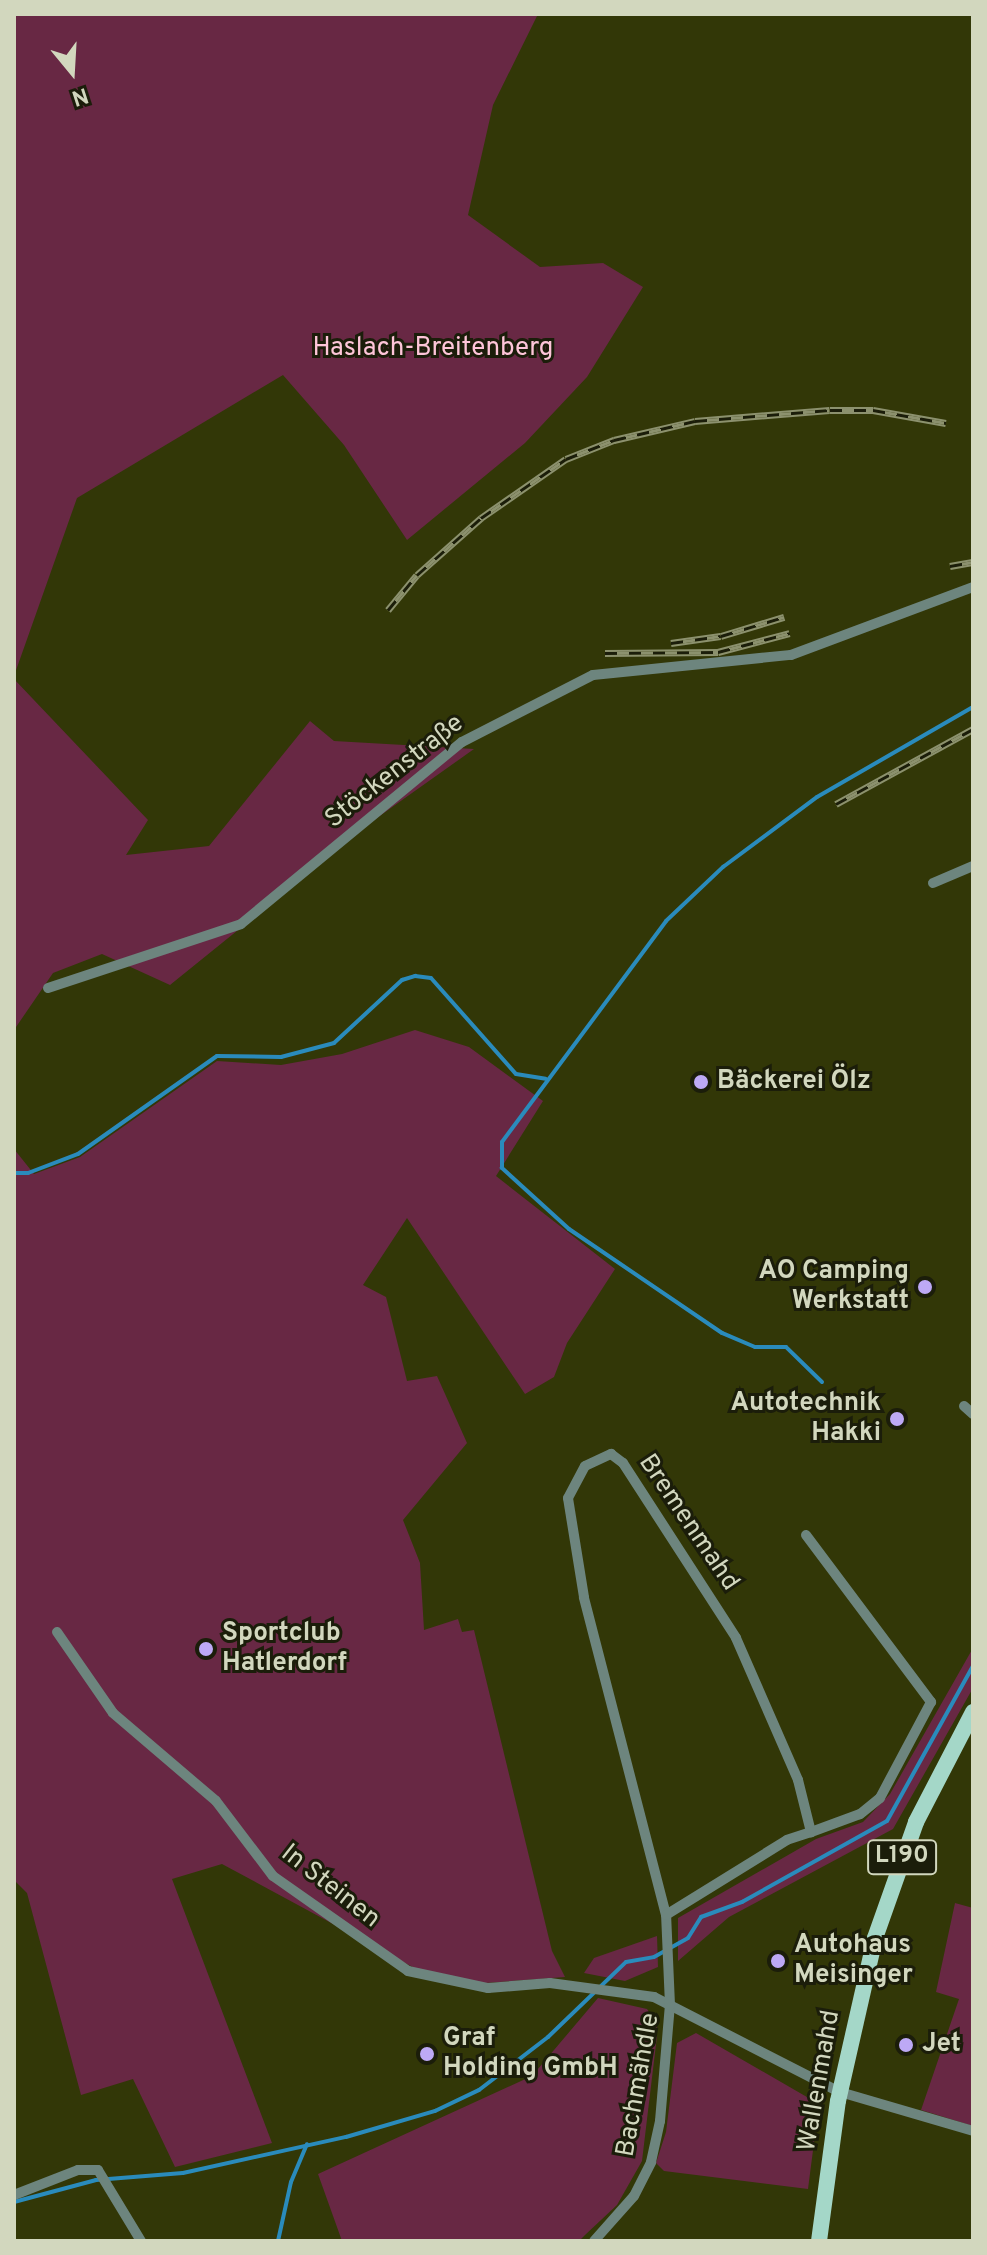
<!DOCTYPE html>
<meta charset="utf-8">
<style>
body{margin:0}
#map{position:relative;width:987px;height:2255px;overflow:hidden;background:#323707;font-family:Overpass,sans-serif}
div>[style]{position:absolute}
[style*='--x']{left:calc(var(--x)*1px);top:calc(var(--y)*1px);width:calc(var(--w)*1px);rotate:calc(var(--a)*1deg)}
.green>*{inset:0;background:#682844}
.stream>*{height:4px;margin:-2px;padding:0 2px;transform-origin:2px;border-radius:2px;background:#2a8bbc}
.minor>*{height:10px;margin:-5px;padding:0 5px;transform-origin:5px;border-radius:5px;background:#6d857e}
.primary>*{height:16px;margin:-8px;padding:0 8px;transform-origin:8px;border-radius:8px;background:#a4d7c8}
.rail>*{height:7px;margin-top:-3.5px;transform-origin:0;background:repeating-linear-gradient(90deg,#1b1d0a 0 12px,#8c916e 0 24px);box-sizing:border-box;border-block:2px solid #8c916e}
.dots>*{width:22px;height:22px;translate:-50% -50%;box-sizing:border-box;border:4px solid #1b1d0a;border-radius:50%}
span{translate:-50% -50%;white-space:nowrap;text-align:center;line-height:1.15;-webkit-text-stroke:6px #1b1d0a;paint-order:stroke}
.shield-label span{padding:2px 6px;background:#1b1d0a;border:2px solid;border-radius:6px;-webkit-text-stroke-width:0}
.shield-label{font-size:24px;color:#d2d7be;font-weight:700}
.park-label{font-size:26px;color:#fec5d9}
.street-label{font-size:26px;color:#d2d7be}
.poi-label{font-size:26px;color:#d2d7be;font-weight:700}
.left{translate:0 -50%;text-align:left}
.right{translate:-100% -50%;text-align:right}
.frame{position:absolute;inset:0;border:16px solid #d2d7be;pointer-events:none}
.north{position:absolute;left:32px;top:32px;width:80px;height:80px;-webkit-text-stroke:6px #1b1d0a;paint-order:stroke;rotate:162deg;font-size:22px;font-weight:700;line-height:32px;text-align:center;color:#d2d7be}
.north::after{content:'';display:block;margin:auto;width:28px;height:36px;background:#d2d7be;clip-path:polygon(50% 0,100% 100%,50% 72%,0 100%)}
</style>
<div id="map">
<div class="green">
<i style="clip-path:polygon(14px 14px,538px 14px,493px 105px,468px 215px,540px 267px,603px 263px,643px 287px,587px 377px,525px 443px,407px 540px,344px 445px,283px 375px,77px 498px,14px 676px)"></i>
<i style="clip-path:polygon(14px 679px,148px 820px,126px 855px,209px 846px,310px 721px,334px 741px,474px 749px,374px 820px,170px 985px,102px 954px,53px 973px,14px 1030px)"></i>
<i style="clip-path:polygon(415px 1030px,469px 1047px,543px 1101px,496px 1176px,615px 1269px,567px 1343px,554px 1377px,525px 1394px,407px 1218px,363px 1285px,386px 1297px,407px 1381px,437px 1376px,467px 1443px,403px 1520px,420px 1563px,424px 1630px,458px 1619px,462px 1632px,474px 1630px,552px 1951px,565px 1977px,485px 1983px,420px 1971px,222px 1864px,172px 1879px,272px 2143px,175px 2167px,133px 2079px,81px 2095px,27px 1893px,14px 1880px,14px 1149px,34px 1174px,80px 1157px,217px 1061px,281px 1065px,342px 1054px)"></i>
<i style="clip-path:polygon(973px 1648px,973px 1688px,893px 1829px,729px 1917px,678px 1961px,678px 1918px,816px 1839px,863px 1822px,890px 1794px)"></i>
<i style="clip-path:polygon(955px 1903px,973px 1908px,973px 2126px,921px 2110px,959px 1999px,936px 1992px)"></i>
<i style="clip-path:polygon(657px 1936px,658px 1967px,625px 1981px,584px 1973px,594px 1958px)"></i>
<i style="clip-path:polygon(598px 1998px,647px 2009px,657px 2023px,657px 2036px,642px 2161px,617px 2205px,585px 2235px,579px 2241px,342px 2241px,318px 2174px,532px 2076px)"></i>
<i style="clip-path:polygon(696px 2033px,819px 2104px,808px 2189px,664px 2171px,656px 2163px,666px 2132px,677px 2043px)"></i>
</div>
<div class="stream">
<i style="--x:14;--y:1173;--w:14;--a:0"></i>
<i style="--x:28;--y:1173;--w:53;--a:-20.8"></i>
<i style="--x:78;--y:1154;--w:170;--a:-35.2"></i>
<i style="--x:217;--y:1056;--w:64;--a:0.9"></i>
<i style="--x:281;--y:1057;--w:55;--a:-14.8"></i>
<i style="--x:334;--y:1043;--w:93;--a:-42.8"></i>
<i style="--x:402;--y:980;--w:14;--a:-17"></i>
<i style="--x:415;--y:976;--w:16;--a:7"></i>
<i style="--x:431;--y:978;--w:128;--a:48.5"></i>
<i style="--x:516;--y:1074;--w:30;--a:9"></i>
<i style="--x:822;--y:1382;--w:50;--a:-135.8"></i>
<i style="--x:786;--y:1347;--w:31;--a:180"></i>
<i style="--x:755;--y:1347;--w:36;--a:-157"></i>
<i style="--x:722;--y:1333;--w:185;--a:-145.8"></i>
<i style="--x:569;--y:1229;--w:91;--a:-137.7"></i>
<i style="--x:502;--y:1168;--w:26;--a:-90"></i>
<i style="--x:502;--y:1142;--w:275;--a:-53.4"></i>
<i style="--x:666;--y:921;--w:79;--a:-43.5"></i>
<i style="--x:723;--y:867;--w:117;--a:-36.7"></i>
<i style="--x:817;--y:797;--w:180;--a:-30"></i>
<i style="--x:14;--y:2202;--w:85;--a:-15"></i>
<i style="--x:96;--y:2180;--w:87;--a:-4.6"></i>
<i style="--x:183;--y:2173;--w:167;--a:-12.5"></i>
<i style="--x:346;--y:2137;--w:93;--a:-16.3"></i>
<i style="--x:435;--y:2111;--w:49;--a:-25.5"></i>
<i style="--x:479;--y:2090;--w:87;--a:-37.5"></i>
<i style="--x:548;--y:2037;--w:108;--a:-43.9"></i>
<i style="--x:626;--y:1962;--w:28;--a:-10"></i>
<i style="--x:654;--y:1957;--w:39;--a:-29"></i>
<i style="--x:688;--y:1938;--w:25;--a:-58"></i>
<i style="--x:701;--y:1917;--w:44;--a:-20.1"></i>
<i style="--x:742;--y:1902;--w:166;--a:-29.2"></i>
<i style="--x:887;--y:1821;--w:177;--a:-61"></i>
<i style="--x:278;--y:2241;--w:60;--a:-77.6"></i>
<i style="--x:291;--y:2182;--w:41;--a:-67.2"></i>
</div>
<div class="minor">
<i style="--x:933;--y:883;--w:43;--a:-23"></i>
<i style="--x:48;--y:988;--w:203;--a:-18.3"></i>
<i style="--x:241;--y:924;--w:286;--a:-39.5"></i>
<i style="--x:462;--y:742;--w:147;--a:-27.1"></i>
<i style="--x:593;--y:675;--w:199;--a:-5.8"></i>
<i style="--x:791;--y:655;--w:194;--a:-20.5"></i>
<i style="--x:964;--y:1406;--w:12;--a:42"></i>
<i style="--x:806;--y:1535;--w:209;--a:53.2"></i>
<i style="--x:931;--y:1702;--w:109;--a:118"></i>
<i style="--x:880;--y:1798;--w:26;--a:141"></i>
<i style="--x:860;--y:1814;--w:52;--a:159.8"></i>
<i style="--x:57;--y:1632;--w:98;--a:55.3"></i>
<i style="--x:113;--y:1713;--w:135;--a:40.5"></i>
<i style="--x:216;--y:1801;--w:94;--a:52.8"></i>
<i style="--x:273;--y:1876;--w:165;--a:35.1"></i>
<i style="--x:408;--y:1971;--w:82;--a:12"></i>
<i style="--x:488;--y:1988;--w:62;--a:-4.6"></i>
<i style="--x:550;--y:1983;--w:105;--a:7.7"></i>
<i style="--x:654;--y:1997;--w:209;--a:27.1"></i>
<i style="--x:840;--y:2092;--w:139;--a:16.3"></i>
<i style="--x:14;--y:2195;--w:69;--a:-21.3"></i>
<i style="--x:78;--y:2170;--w:20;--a:0"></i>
<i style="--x:98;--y:2170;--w:83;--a:58.8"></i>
<i style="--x:594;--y:2241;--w:60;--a:-48.4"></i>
<i style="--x:634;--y:2196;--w:38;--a:-63"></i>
<i style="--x:651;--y:2162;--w:42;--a:-77.6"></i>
<i style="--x:660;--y:2121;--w:116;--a:-85.1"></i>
<i style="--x:670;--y:2005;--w:90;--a:-92.5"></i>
<i style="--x:666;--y:1915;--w:328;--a:-104.5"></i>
<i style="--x:584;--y:1597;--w:100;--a:-99.2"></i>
<i style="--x:568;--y:1498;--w:36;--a:-62"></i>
<i style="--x:585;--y:1466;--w:29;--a:-25"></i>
<i style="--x:611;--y:1454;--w:15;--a:37"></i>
<i style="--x:623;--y:1463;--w:208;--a:57.1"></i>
<i style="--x:736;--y:1638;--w:155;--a:66.4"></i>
<i style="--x:798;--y:1780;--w:54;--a:76"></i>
<i style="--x:811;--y:1832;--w:25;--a:162"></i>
<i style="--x:787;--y:1840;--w:142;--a:148.2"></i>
</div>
<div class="primary">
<i style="--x:819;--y:2241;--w:141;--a:-82.3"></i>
<i style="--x:838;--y:2101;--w:167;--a:-77.2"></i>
<i style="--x:875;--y:1938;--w:123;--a:-70.5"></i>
<i style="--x:916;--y:1822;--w:124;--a:-62.6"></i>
</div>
<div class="rail">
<i style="--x:950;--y:566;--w:23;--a:-10"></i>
<i style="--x:388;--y:610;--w:45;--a:-50.4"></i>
<i style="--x:417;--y:575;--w:86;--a:-41.7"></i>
<i style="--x:481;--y:518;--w:103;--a:-34.8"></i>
<i style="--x:566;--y:459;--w:52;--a:-21.6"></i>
<i style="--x:614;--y:440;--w:83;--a:-13.2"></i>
<i style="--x:695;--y:421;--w:135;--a:-4.7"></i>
<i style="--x:830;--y:410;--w:43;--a:0"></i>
<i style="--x:873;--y:410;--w:74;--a:10.1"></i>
<i style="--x:671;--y:643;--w:50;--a:-8"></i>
<i style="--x:721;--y:636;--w:66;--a:-16.8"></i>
<i style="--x:605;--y:653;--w:113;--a:-0.5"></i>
<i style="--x:718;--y:652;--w:74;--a:-14.8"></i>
<i style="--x:836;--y:804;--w:156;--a:-28.7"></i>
</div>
<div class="dots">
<i style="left:701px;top:1082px;background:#bda9f5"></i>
<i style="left:925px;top:1287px;background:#bda9f5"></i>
<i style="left:897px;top:1419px;background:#bda9f5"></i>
<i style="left:206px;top:1649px;background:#bda9f5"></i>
<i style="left:778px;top:1961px;background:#bda9f5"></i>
<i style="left:906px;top:2045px;background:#bda9f5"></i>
<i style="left:427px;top:2054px;background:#bda9f5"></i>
</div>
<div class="shield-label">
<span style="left:902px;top:1857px">L190</span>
</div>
<div class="park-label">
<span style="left:433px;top:349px">Haslach-Breitenberg</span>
</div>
<div class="street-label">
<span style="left:395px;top:772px;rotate:-38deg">Stöckenstraße</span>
<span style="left:688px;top:1523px;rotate:56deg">Bremenmahd</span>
<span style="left:330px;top:1887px;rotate:38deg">In Steinen</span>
<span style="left:820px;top:2081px;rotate:-80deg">Wallenmahd</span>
<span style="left:639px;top:2085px;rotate:-80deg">Bachmähdle</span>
</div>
<div class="poi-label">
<span class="left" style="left:717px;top:1082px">Bäckerei Ölz</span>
<span class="right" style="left:909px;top:1287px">AO Camping<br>Werkstatt</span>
<span class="right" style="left:881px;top:1419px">Autotechnik<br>Hakki</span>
<span class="left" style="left:222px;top:1649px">Sportclub<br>Hatlerdorf</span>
<span class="left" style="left:794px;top:1961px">Autohaus<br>Meisinger</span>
<span class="left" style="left:443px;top:2054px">Graf<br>Holding GmbH</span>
<span class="left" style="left:922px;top:2045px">Jet</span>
</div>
<div class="frame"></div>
<div class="north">N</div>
</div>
